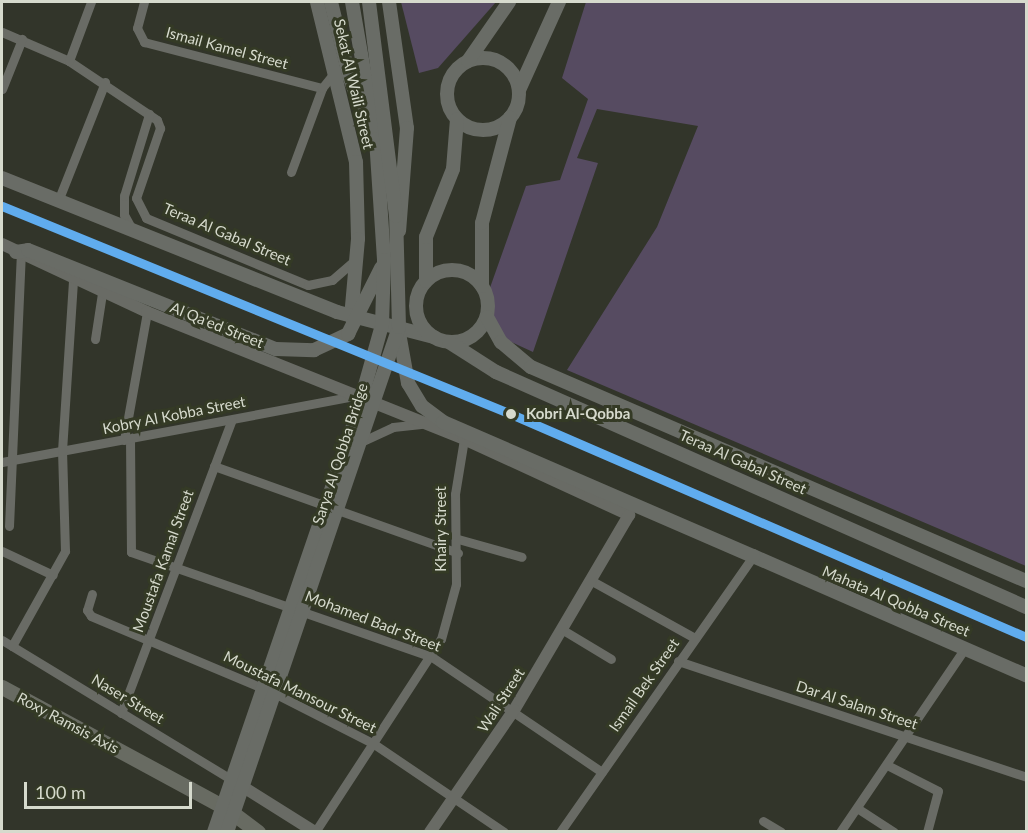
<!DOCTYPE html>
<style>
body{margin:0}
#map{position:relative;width:1028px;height:833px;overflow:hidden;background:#32352a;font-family:Lato,sans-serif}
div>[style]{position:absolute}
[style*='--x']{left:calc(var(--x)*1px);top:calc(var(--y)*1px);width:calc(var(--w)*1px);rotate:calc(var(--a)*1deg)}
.green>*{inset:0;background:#564b61}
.minor>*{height:9px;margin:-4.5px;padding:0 4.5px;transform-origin:4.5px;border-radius:4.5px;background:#696b65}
.tertiary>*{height:12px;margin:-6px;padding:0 6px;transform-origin:6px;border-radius:6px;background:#696b65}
.secondary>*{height:14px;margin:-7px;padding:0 7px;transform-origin:7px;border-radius:7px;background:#696c66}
.secondary>.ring{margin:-7px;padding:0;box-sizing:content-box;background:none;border:14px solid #696c66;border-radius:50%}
.primary>*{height:15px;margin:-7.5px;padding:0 7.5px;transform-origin:7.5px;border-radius:7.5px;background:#686b62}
.secondary-bridge>*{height:14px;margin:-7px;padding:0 7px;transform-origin:7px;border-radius:7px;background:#696c66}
.metro-1>*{height:9px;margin:-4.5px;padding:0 4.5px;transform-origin:4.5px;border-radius:4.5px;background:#60acee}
.dots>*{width:16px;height:16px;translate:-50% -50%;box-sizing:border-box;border:3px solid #343a25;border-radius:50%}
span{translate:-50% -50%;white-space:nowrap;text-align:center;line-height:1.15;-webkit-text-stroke:6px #343a25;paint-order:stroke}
.street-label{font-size:15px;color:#d6dacd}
.stop-label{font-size:15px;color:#d6dacd;font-weight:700}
.left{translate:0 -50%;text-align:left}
.frame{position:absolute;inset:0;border:3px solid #d6dacd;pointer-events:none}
.scale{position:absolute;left:24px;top:782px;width:168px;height:27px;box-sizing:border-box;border:3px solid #d6dacd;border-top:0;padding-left:8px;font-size:18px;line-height:21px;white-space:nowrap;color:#d6dacd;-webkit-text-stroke:4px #343a25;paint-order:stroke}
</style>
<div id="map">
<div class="green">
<i style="clip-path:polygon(401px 2px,496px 2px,438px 68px,419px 73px)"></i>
<i style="clip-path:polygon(586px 2px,1026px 2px,1026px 566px,567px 370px,657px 227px,698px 126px,597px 109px,577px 158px,598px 163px,533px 352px,494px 334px,486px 299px,526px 186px,560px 180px,588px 99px,562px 78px)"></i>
</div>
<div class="minor">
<i style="--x:144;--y:2;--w:27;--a:105"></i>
<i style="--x:137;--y:28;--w:16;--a:63"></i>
<i style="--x:144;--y:42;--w:184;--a:14.5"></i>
<i style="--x:2;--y:32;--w:73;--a:23.4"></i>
<i style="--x:69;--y:61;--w:106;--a:33.8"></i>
<i style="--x:157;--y:120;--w:9;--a:69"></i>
<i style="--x:160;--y:128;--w:74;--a:108.9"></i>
<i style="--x:136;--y:198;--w:22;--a:63"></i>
<i style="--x:146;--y:218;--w:175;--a:22.5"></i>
<i style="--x:308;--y:285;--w:25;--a:-12"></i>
<i style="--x:332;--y:280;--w:33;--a:-41"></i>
<i style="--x:69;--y:61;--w:63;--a:-69.6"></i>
<i style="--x:2;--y:89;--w:54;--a:-68.2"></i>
<i style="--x:291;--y:172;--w:90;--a:-69.7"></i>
<i style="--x:322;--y:88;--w:22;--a:-51"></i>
<i style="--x:58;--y:201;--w:128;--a:-68.4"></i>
<i style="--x:133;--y:231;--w:18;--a:-119"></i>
<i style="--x:124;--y:215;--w:19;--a:-90"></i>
<i style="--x:124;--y:196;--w:86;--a:-73"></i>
<i style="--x:95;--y:339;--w:47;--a:-81.3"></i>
<i style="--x:130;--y:439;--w:113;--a:89.5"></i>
<i style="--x:131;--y:552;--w:319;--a:19.2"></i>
<i style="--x:432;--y:657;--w:205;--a:34.1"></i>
<i style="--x:124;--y:440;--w:130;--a:-79.8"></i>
<i style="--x:363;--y:441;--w:33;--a:-25"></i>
<i style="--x:393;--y:427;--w:28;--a:-6"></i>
<i style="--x:2;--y:462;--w:355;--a:-10.6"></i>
<i style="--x:214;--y:466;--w:259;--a:19.6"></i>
<i style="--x:9;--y:526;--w:270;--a:-87.5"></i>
<i style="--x:458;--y:539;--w:66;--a:15.7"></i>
<i style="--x:2;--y:551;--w:56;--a:25.2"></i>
<i style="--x:592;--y:581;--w:118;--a:29"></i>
<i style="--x:92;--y:594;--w:17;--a:107"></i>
<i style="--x:87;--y:610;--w:7;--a:56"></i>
<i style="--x:91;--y:616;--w:199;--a:22.8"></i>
<i style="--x:274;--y:693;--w:112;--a:27"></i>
<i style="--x:374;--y:744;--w:157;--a:34.1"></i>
<i style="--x:563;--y:630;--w:56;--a:31.1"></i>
<i style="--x:2;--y:640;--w:274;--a:31.3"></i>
<i style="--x:12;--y:646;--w:109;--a:-60.8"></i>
<i style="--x:65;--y:551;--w:100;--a:-91.7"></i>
<i style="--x:62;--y:451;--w:171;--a:-86.3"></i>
<i style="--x:678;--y:661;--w:367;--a:18.4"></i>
<i style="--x:121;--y:713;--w:313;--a:-69.3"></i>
<i style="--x:887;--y:765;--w:57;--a:27"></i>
<i style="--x:938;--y:791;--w:42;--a:105"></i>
<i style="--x:857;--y:808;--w:44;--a:33"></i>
<i style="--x:763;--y:821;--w:21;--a:31"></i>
<i style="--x:315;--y:832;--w:230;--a:-56.9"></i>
<i style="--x:441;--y:639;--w:57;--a:-74.7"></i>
<i style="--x:456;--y:584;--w:90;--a:-90.6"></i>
<i style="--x:455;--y:494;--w:56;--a:-80.7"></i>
<i style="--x:560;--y:832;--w:337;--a:-55"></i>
<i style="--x:840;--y:832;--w:222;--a:-55.8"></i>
</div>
<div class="tertiary">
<i style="--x:2;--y:244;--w:160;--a:25.1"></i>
<i style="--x:147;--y:312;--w:341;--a:21.8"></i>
<i style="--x:464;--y:439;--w:182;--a:24.7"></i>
<i style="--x:629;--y:515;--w:226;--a:120.5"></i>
<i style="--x:514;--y:710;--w:148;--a:124.5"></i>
<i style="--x:240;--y:785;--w:89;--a:32.1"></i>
</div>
<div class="secondary">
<i style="--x:317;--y:2;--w:165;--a:76.3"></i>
<i style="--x:356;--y:162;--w:77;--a:88.5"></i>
<i style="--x:358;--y:239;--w:78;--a:95.1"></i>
<i style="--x:331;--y:2;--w:76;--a:76.3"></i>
<i style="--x:349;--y:76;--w:56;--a:69"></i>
<i style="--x:352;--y:2;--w:139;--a:80.1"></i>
<i style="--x:376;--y:139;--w:121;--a:86.2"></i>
<i style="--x:389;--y:2;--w:127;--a:81.9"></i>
<i style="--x:407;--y:128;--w:103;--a:94.4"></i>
<i class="ring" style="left:447px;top:58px;width:58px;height:58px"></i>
<i style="--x:468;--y:61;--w:72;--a:-55.2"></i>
<i style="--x:519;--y:90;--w:97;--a:-65.6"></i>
<i style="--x:2;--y:178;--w:361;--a:21.8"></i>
<i style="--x:337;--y:312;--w:100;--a:14.5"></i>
<i style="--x:16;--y:252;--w:12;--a:-9"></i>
<i style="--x:28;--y:250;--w:267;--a:21.8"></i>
<i class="ring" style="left:416px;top:270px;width:58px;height:58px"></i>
<i style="--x:426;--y:281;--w:44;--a:-90"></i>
<i style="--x:426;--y:237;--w:73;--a:-68.3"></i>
<i style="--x:453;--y:169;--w:50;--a:-85.4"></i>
<i style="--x:482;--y:286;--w:63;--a:-90"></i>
<i style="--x:482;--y:223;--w:109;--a:-75.1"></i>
<i style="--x:487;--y:317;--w:29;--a:61"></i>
<i style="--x:501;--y:342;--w:39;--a:40"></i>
<i style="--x:531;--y:367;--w:539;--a:23.38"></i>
<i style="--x:449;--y:342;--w:56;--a:32.6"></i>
<i style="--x:496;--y:372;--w:580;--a:23.91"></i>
<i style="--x:753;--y:556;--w:298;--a:23.6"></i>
</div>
<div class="primary">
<i style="--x:2;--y:687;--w:255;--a:28.4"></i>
<i style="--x:226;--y:808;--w:40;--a:37"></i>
</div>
<div class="secondary-bridge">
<i style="--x:399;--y:333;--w:51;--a:79.8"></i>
<i style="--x:408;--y:383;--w:27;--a:59"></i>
<i style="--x:422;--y:406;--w:26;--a:37"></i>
<i style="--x:443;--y:422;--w:338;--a:23.4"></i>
<i style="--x:276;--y:349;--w:38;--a:2"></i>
<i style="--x:314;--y:350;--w:38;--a:-25"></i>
<i style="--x:348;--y:334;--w:74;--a:-63.4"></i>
<i style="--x:214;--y:832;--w:442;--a:-71.1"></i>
<i style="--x:357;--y:414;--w:92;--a:-74.3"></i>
<i style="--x:382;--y:325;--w:65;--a:-88.2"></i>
<i style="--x:227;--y:832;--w:533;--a:-71.19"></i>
<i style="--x:399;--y:327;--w:111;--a:-91.5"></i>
<i style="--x:396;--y:216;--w:216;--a:-97.2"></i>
</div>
<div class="metro-1">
<i style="--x:2;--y:206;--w:550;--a:22.23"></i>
<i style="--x:511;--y:414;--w:561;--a:23.41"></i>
</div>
<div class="dots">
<i style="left:511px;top:414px;background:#d6dacd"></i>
</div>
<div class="street-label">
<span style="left:227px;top:48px;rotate:15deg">Ismail Kamel Street</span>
<span style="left:354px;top:84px;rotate:77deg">Sekat Al Waili Street</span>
<span style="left:227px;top:234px;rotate:23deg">Teraa Al Gabal Street</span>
<span style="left:217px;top:325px;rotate:22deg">Al Qa'ed Street</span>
<span style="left:174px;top:415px;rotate:-11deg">Kobry Al Kobba Street</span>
<span style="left:340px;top:454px;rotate:-72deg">Sarya Al Qobba Bridge</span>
<span style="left:743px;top:462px;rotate:24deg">Teraa Al Gabal Street</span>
<span style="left:441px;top:529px;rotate:-90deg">Khairy Street</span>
<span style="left:163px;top:561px;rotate:-70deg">Moustafa Kamal Street</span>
<span style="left:896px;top:601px;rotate:23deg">Mahata Al Qobba Street</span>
<span style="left:373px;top:621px;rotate:21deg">Mohamed Badr Street</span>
<span style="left:644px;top:685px;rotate:-55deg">Ismail Bek Street</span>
<span style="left:300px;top:692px;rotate:26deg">Moustafa Mansour Street</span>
<span style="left:128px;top:699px;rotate:31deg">Naser Street</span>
<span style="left:501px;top:700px;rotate:-57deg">Wali Street</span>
<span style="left:857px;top:705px;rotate:18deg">Dar Al Salam Street</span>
<span style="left:68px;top:723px;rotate:28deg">Roxy Ramsis Axis</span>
</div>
<div class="stop-label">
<span class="left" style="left:526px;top:414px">Kobri Al-Qobba</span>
</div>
<div class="frame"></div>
<div class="scale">100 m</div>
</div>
